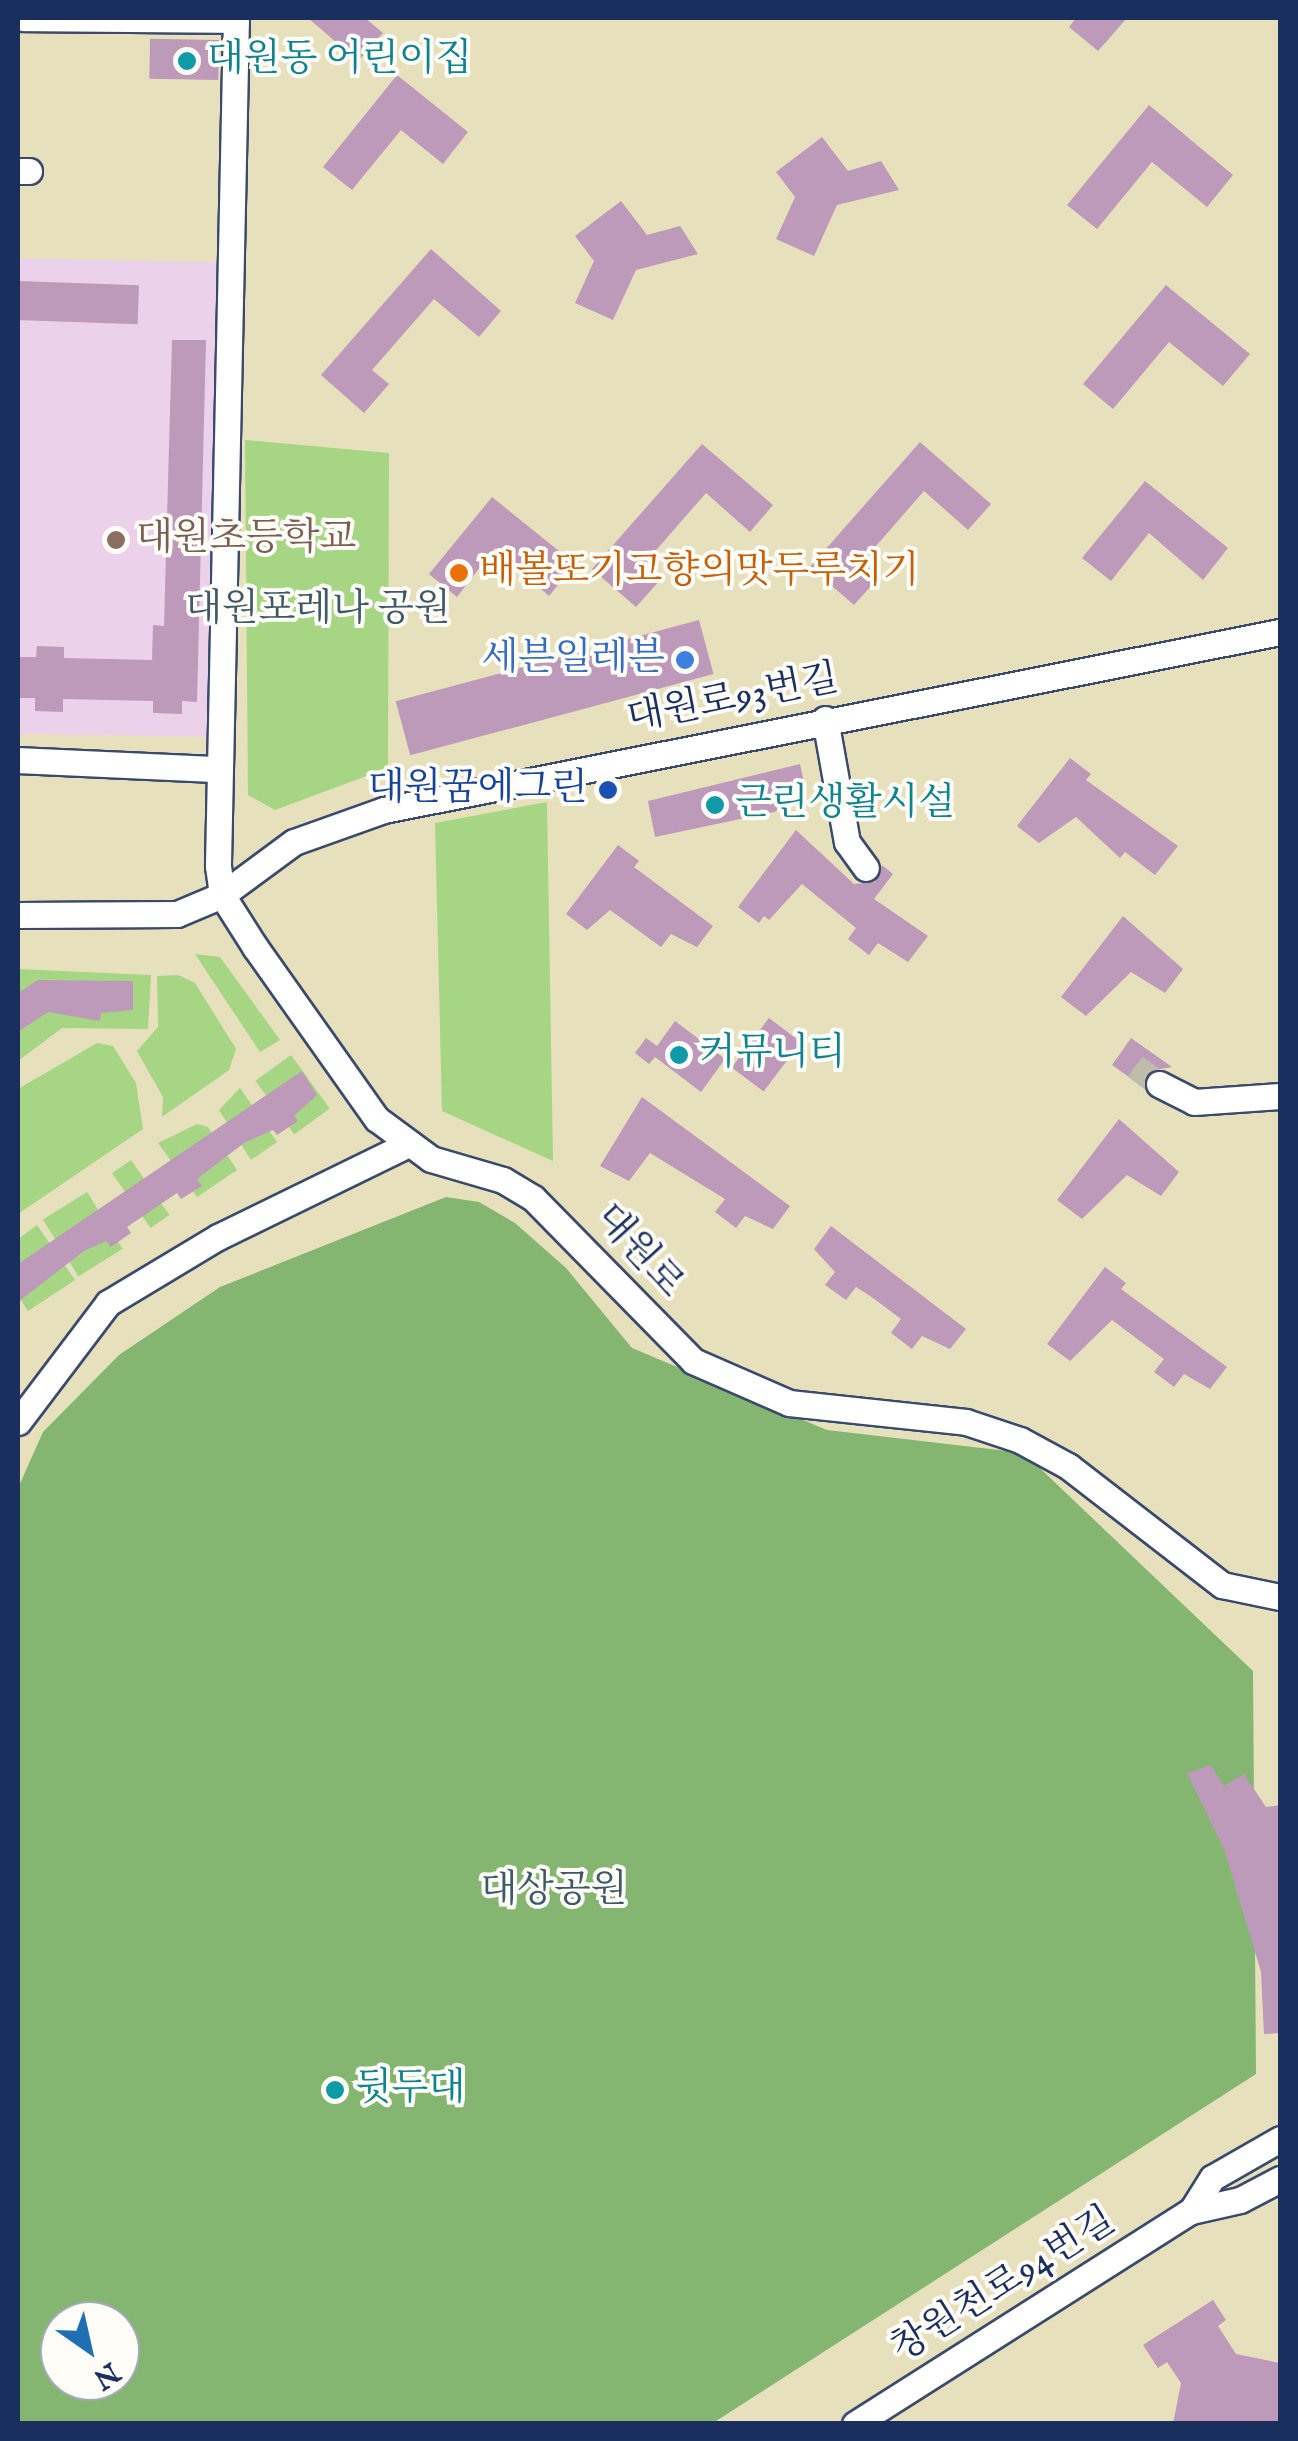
<!DOCTYPE html>
<meta charset="utf-8">
<style>
body{margin:0}
#map{position:relative;width:1298px;height:2441px;overflow:hidden;background:#e7e0bc;font-family:"IM FELL English","Noto Serif KR",serif}
div>[style]{position:absolute}
[style*='--x']{left:calc(var(--x)*1px);top:calc(var(--y)*1px);width:calc(var(--w)*1px);rotate:calc(var(--a)*1deg)}
.built>*{inset:0;background:#ecd1ea;transform-origin:0 0}
.green>*{inset:0;background:#a6d583;transform-origin:0 0}
.forest>*{inset:0;background:#84b671}
.building>*{inset:0;background:#be9aba;transform-origin:0 0}
.minor-tunnel>*{height:25px;margin-top:-12.5px;transform-origin:0;background:repeating-linear-gradient(90deg,#bebda9 0 25px,transparent 0 37px)}
.roads{filter:drop-shadow(2px 0 #3a4a6c) drop-shadow(-2px 0 #3a4a6c) drop-shadow(0 2px #3a4a6c) drop-shadow(0 -2px #3a4a6c)}
.minor>*{height:25px;margin:-12.5px;padding:0 12.5px;transform-origin:12.5px;border-radius:12.5px;background:#fff}
.dots>*{width:28px;height:28px;translate:-50% -50%;box-sizing:border-box;border:5px solid #fdfcf7;border-radius:50%}
span{translate:-50% -50%;white-space:nowrap;text-align:center;line-height:1.15;-webkit-text-stroke:8px #fdfcf7;paint-order:stroke}
.culture-label{font-size:38px;color:#0d838f}
.left{translate:0 -50%;text-align:left}
.education-label{font-size:38px;color:#785e54}
.food-label{font-size:38px;color:#c56008}
.park-label{font-size:38px;color:#3e5867}
.shop-label{font-size:38px;color:#366cbe}
.right{translate:-100% -50%;text-align:right}
.street-label{font-size:38px;color:#1b2f5e}
.transit-label{font-size:38px;color:#164399}
.frame{position:absolute;inset:0;border:20px solid #1b2f5e;pointer-events:none}
.north{position:absolute;left:40px;top:2301px;width:100px;height:100px;box-sizing:border-box;background:#fdfcf7;border:2px solid #a3aaba;border-radius:50%;rotate:146deg;font-size:28px;font-weight:700;line-height:40px;text-align:center;color:#1b2f5e}
.north::after{content:'';display:block;margin:auto;width:35px;height:45px;background:#1f6fb2;clip-path:polygon(50% 0,100% 100%,50% 72%,0 100%)}
</style>
<div id="map">
<div class="built">
<i style="left:218px;top:262px;width:475px;height:200px;rotate:91deg"></i>
</div>
<div class="green">
<i style="clip-path:polygon(245px 440px,389px 453px,388px 768px,275px 810px,248px 795px)"></i>
<i style="clip-path:polygon(547px 802px,553px 1161px,442px 1111px,435px 823px)"></i>
<i style="clip-path:polygon(195px 954px,220px 957px,280px 1040px,260px 1052px)"></i>
<i style="clip-path:polygon(18px 969px,151px 975px,148px 1029px,62px 1028px,18px 1061px)"></i>
<i style="clip-path:polygon(178px 975px,195px 983px,236px 1049px,229px 1070px,162px 1117px,163px 1097px,137px 1051px,158px 1027px,157px 976px)"></i>
<i style="clip-path:polygon(97px 1043px,113px 1046px,136px 1083px,143px 1129px,18px 1214px,18px 1089px)"></i>
<i style="left:291px;top:1055px;width:66px;height:44px;rotate:54deg"></i>
<i style="clip-path:polygon(240px 1088px,277px 1142px,251px 1160px,219px 1110px)"></i>
<i style="clip-path:polygon(197px 1124px,208px 1127px,237px 1170px,197px 1197px,158px 1143px)"></i>
<i style="left:131px;top:1160px;width:67px;height:23px;rotate:55deg"></i>
<i style="left:87px;top:1192px;width:67px;height:52px;rotate:58deg"></i>
<i style="clip-path:polygon(37px 1225px,75px 1280px,28px 1311px,18px 1296px,18px 1239px)"></i>
</div>
<div class="forest">
<i style="clip-path:polygon(evenodd,446px 1197px,479px 1202px,515px 1223px,566px 1268px,632px 1348px,827px 1430px,1024px 1453px,1253px 1671px,1256px 2074px,713px 2423px,18px 2424px,18px 1488px,43px 1432px,119px 1355px,220px 1287px,446px 1197px,60px 2321px,120px 2321px,120px 2381px,60px 2381px,60px 2321px)"></i>
</div>
<div class="building">
<i style="clip-path:polygon(308px 18px,365px 18px,383px 33px,358px 61px)"></i>
<i style="clip-path:polygon(1076px 18px,1127px 18px,1098px 51px,1069px 27px)"></i>
<i style="left:219px;top:40px;width:40px;height:69px;rotate:91deg"></i>
<i style="clip-path:polygon(397px 75px,468px 132px,443px 164px,401px 130px,352px 190px,323px 167px)"></i>
<i style="clip-path:polygon(1149px 105px,1233px 175px,1207px 207px,1152px 162px,1097px 229px,1067px 205px)"></i>
<i style="clip-path:polygon(822px 137px,848px 171px,881px 161px,899px 190px,837px 205px,814px 256px,776px 239px,795px 197px,776px 172px)"></i>
<i style="clip-path:polygon(621px 201px,647px 235px,680px 226px,698px 254px,636px 270px,613px 320px,575px 303px,594px 261px,575px 236px)"></i>
<i style="clip-path:polygon(431px 249px,501px 311px,479px 337px,434px 299px,372px 370px,389px 384px,364px 413px,321px 375px)"></i>
<i style="left:18px;top:281px;width:121px;height:39px;rotate:2deg"></i>
<i style="clip-path:polygon(1166px 285px,1250px 354px,1223px 386px,1169px 342px,1113px 409px,1083px 384px)"></i>
<i style="clip-path:polygon(172px 340px,206px 340px,197px 702px,182px 701px,182px 714px,153px 713px,153px 701px,63px 699px,63px 712px,35px 711px,35px 698px,18px 698px,18px 657px,36px 657px,37px 646px,64px 647px,64px 658px,152px 660px,153px 625px,164px 626px)"></i>
<i style="clip-path:polygon(920px 442px,991px 504px,968px 530px,924px 491px,862px 562px,879px 577px,854px 605px,810px 567px)"></i>
<i style="clip-path:polygon(702px 444px,773px 505px,750px 532px,706px 493px,644px 564px,661px 579px,636px 607px,592px 569px)"></i>
<i style="clip-path:polygon(1145px 481px,1228px 548px,1203px 580px,1149px 533px,1111px 581px,1082px 558px)"></i>
<i style="clip-path:polygon(492px 497px,575px 564px,549px 596px,495px 548px,457px 597px,429px 574px)"></i>
<i style="left:699px;top:620px;width:56px;height:314px;rotate:75deg"></i>
<i style="clip-path:polygon(1070px 758px,1091px 774px,1086px 780px,1178px 846px,1155px 875px,1125px 852px,1120px 858px,1076px 817px,1039px 843px,1017px 826px)"></i>
<i style="clip-path:polygon(800px 764px,805px 787px,779px 792px,783px 810px,655px 837px,648px 801px)"></i>
<i style="clip-path:polygon(796px 830px,854px 884px,875px 882px,882px 865px,893px 874px,874px 899px,928px 936px,908px 962px,878px 943px,869px 955px,848px 939px,856px 928px,802px 884px,769px 920px,764px 916px,759px 923px,738px 907px)"></i>
<i style="clip-path:polygon(618px 845px,639px 861px,634px 867px,713px 926px,697px 947px,671px 934px,661px 947px,610px 910px,587px 930px,566px 914px)"></i>
<i style="clip-path:polygon(1123px 916px,1183px 969px,1165px 993px,1131px 972px,1086px 1016px,1061px 997px)"></i>
<i style="clip-path:polygon(38px 980px,133px 981px,133px 1010px,101px 1013px,100px 1021px,48px 1012px,18px 1032px,18px 993px)"></i>
<i style="left:769px;top:1018px;width:40px;height:62px;rotate:37deg"></i>
<i style="clip-path:polygon(675px 1021px,725px 1059px,701px 1092px,655px 1057px,649px 1064px,635px 1053px,646px 1038px,657px 1046px)"></i>
<i style="clip-path:polygon(1131px 1038px,1172px 1067px,1149px 1071px,1143px 1087px,1112px 1065px)"></i>
<i style="clip-path:polygon(302px 1071px,317px 1095px,294px 1116px,298px 1121px,277px 1135px,273px 1130px,244px 1143px,197px 1179px,202px 1186px,181px 1199px,177px 1193px,127px 1227px,131px 1233px,111px 1247px,106px 1241px,84px 1251px,18px 1302px,18px 1264px)"></i>
<i style="clip-path:polygon(642px 1097px,790px 1206px,773px 1229px,745px 1216px,736px 1228px,715px 1212px,725px 1199px,650px 1153px,629px 1181px,600px 1166px)"></i>
<i style="clip-path:polygon(1119px 1119px,1179px 1172px,1161px 1196px,1127px 1175px,1082px 1219px,1057px 1200px)"></i>
<i style="clip-path:polygon(831px 1226px,966px 1329px,950px 1349px,922px 1336px,912px 1349px,891px 1333px,901px 1319px,873px 1298px,856px 1287px,846px 1300px,825px 1285px,835px 1272px,814px 1249px)"></i>
<i style="clip-path:polygon(1105px 1267px,1126px 1283px,1121px 1289px,1227px 1367px,1210px 1389px,1184px 1374px,1174px 1387px,1154px 1372px,1164px 1359px,1112px 1320px,1070px 1361px,1047px 1344px)"></i>
<i style="clip-path:polygon(1211px 1765px,1224px 1786px,1244px 1774px,1266px 1807px,1280px 1805px,1280px 2033px,1264px 2034px,1261px 1972px,1224px 1849px,1187px 1773px)"></i>
<i style="clip-path:polygon(1213px 2300px,1226px 2320px,1218px 2326px,1236px 2354px,1280px 2363px,1280px 2424px,1173px 2424px,1181px 2383px,1167px 2362px,1158px 2368px,1143px 2345px)"></i>
</div>
<div class="minor-tunnel">
<i style="--x:1135;--y:1066;--w:30;--a:37"></i>
</div>
<div class="roads">
<div class="minor">
<i style="--x:23;--y:18;--w:213;--a:0.5"></i>
<i style="--x:236;--y:18;--w:848;--a:91.22"></i>
<i style="--x:218;--y:866;--w:29;--a:82"></i>
<i style="--x:222;--y:895;--w:62;--a:57.6"></i>
<i style="--x:255;--y:947;--w:211;--a:54.7"></i>
<i style="--x:377;--y:1119;--w:67;--a:36.5"></i>
<i style="--x:431;--y:1159;--w:75;--a:16.3"></i>
<i style="--x:503;--y:1180;--w:35;--a:31"></i>
<i style="--x:533;--y:1198;--w:228;--a:45.5"></i>
<i style="--x:693;--y:1361;--w:105;--a:23.6"></i>
<i style="--x:789;--y:1403;--w:178;--a:6.1"></i>
<i style="--x:966;--y:1422;--w:57;--a:18.4"></i>
<i style="--x:1020;--y:1440;--w:55;--a:28.4"></i>
<i style="--x:1068;--y:1466;--w:195;--a:37.7"></i>
<i style="--x:1222;--y:1585;--w:59;--a:11.7"></i>
<i style="--x:18;--y:171;--w:11;--a:0"></i>
<i style="--x:825;--y:719;--w:125;--a:79.9"></i>
<i style="--x:847;--y:842;--w:32;--a:54"></i>
<i style="--x:18;--y:760;--w:200;--a:2.6"></i>
<i style="--x:18;--y:915;--w:159;--a:-0.4"></i>
<i style="--x:177;--y:914;--w:49;--a:-22.9"></i>
<i style="--x:222;--y:895;--w:89;--a:-36.4"></i>
<i style="--x:294;--y:842;--w:96;--a:-19.6"></i>
<i style="--x:384;--y:810;--w:914;--a:-11.24"></i>
<i style="--x:1159;--y:1084;--w:39;--a:27"></i>
<i style="--x:1194;--y:1102;--w:86;--a:-4"></i>
<i style="--x:18;--y:1422;--w:149;--a:-52.9"></i>
<i style="--x:108;--y:1303;--w:128;--a:-31"></i>
<i style="--x:218;--y:1237;--w:212;--a:-26"></i>
<i style="--x:1280;--y:2139;--w:78;--a:150.2"></i>
<i style="--x:1212;--y:2178;--w:39;--a:122"></i>
<i style="--x:1191;--y:2211;--w:50;--a:-12.7"></i>
<i style="--x:1240;--y:2200;--w:45;--a:-27.7"></i>
<i style="--x:855;--y:2424;--w:398;--a:-32.4"></i>
</div>
</div>
<div class="dots">
<i style="left:187px;top:61px;background:#0f9aa8"></i>
<i style="left:116px;top:540px;background:#8d6e63"></i>
<i style="left:459px;top:573px;background:#e8710a"></i>
<i style="left:685px;top:660px;background:#3f7fe0"></i>
<i style="left:608px;top:790px;background:#1a4fb4"></i>
<i style="left:715px;top:805px;background:#0f9aa8"></i>
<i style="left:679px;top:1055px;background:#0f9aa8"></i>
<i style="left:335px;top:2090px;background:#0f9aa8"></i>
</div>
<div class="culture-label">
<span class="left" style="left:207px;top:61px">대원동 어린이집</span>
<span class="left" style="left:735px;top:805px">근린생활시설</span>
<span class="left" style="left:699px;top:1055px">커뮤니티</span>
<span class="left" style="left:355px;top:2090px">뒷두대</span>
</div>
<div class="education-label">
<span class="left" style="left:136px;top:540px">대원초등학교</span>
</div>
<div class="food-label">
<span class="left" style="left:479px;top:573px">배볼또기고향의맛두루치기</span>
</div>
<div class="park-label">
<span style="left:318px;top:611px">대원포레나 공원</span>
<span style="left:554px;top:1892px">대상공원</span>
</div>
<div class="shop-label">
<span class="right" style="left:665px;top:660px">세븐일레븐</span>
</div>
<div class="street-label">
<span style="left:733px;top:700px;rotate:-11deg">대원로93번길</span>
<span style="left:638px;top:1252px;rotate:48deg">대원로</span>
<span style="left:1004px;top:2286px;rotate:-32deg">창원천로94번길</span>
</div>
<div class="transit-label">
<span class="right" style="left:588px;top:790px">대원꿈에그린</span>
</div>
<div class="frame"></div>
<div class="north">N</div>
</div>
